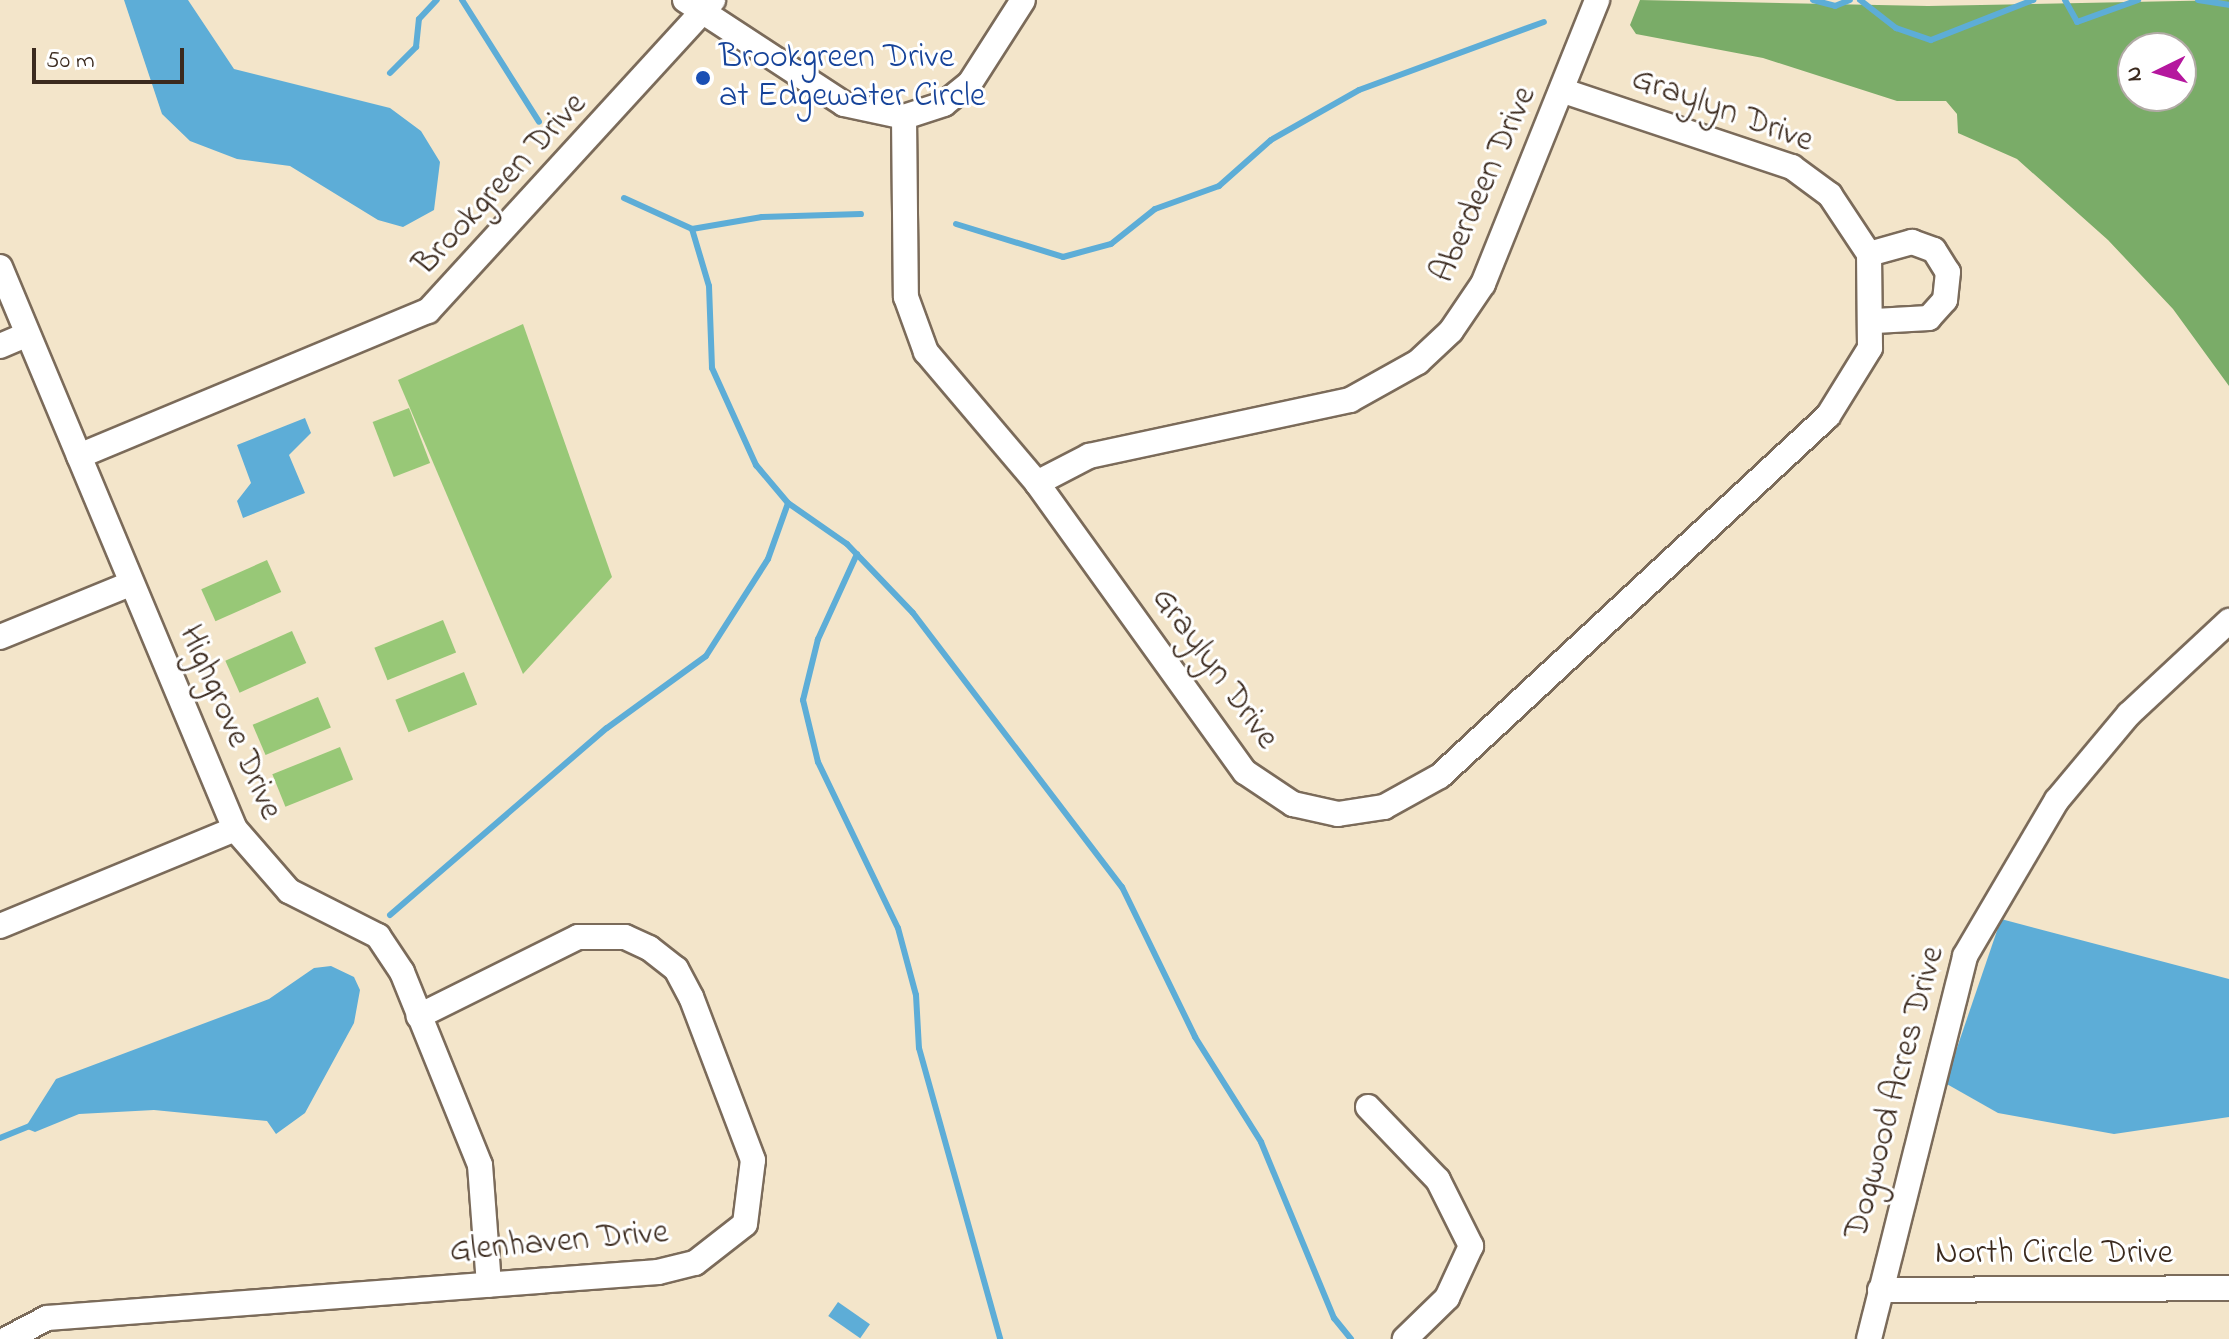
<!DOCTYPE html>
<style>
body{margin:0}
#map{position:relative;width:2229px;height:1339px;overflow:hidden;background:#f3e5ca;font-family:"Indie Flower",sans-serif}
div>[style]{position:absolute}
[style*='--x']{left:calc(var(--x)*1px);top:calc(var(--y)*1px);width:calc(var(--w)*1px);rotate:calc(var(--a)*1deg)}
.green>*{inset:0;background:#98c877;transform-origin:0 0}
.forest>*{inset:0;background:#7aac68}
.water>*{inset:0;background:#5dadd7;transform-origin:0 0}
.stream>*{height:6px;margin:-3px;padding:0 3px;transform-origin:3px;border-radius:3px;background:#5dadd7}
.roads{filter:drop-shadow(2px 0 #7b6b5a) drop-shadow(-2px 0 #7b6b5a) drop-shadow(0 2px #7b6b5a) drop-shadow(0 -2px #7b6b5a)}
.street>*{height:24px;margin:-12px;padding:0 12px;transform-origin:12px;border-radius:12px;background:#fff}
.dots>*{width:22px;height:22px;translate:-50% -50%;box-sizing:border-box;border:4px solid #fff;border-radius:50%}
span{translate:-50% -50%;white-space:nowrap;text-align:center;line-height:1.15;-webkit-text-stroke:6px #fff;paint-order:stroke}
.transit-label{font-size:34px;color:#164399}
.left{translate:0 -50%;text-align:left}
.street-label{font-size:34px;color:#3b2a1e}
.north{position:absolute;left:2117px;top:32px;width:80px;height:80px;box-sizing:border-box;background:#fff;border:2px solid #b1aaa5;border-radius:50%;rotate:265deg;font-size:22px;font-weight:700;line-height:32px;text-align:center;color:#3b2a1e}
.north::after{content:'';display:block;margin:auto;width:28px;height:36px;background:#b5179e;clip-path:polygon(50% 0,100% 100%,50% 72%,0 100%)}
.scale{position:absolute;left:32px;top:48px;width:152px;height:36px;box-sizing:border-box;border:4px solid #3b2a1e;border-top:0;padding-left:10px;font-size:24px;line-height:28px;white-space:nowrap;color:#3b2a1e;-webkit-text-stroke:6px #fff;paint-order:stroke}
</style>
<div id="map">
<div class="green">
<i style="clip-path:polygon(523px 324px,612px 577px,523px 674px,398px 380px)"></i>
<i style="left:409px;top:408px;width:59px;height:39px;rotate:69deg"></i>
<i style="left:267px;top:560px;width:35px;height:72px;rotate:66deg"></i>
<i style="left:443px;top:620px;width:35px;height:74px;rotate:68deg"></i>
<i style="left:292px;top:631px;width:35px;height:73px;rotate:66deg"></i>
<i style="left:464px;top:672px;width:35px;height:74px;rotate:68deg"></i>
<i style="left:318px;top:697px;width:33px;height:71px;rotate:67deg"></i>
<i style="left:340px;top:747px;width:35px;height:73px;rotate:68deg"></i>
</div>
<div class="forest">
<i style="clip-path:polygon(evenodd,1640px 0,1928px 6px,2229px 0,2229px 386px,2173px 309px,2108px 240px,2017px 159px,1958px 133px,1957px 114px,1946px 101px,1897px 101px,1763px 58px,1636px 34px,1630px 25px,1640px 0,2133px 48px,2181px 48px,2181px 96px,2133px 96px,2133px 48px)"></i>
</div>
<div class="water">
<i style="clip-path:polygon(124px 0,188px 0,234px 69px,390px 108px,421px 131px,440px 162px,434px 210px,403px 227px,378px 220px,290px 166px,237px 159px,190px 141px,162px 114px)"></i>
<i style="clip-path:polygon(305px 418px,311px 433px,289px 455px,305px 493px,243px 518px,237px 501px,251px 483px,237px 445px)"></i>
<i style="clip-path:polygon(2001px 919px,2229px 979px,2229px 1117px,2114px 1134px,1998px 1113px,1945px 1083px)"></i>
<i style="clip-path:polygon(331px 966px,354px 977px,360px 990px,354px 1023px,305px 1113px,276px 1134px,267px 1121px,154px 1110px,79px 1114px,35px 1132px,25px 1128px,56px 1079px,269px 999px,314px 968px)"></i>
<i style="left:838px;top:1302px;width:39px;height:17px;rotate:35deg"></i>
</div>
<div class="stream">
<i style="--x:462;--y:0;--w:144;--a:57.7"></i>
<i style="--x:1813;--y:0;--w:23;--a:15"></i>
<i style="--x:1835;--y:6;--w:16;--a:-22"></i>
<i style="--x:1860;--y:0;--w:46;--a:37.9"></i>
<i style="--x:1896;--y:28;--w:37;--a:19"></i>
<i style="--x:1931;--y:40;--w:110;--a:-21.4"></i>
<i style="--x:2065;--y:0;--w:25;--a:61"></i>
<i style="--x:2077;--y:22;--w:65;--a:-19.8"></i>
<i style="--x:2198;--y:0;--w:31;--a:9"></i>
<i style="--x:390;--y:73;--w:37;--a:-45"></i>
<i style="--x:416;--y:47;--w:28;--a:-84"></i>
<i style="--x:419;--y:19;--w:26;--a:-47"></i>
<i style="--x:624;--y:198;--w:75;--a:24.5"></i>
<i style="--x:692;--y:229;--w:71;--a:-9.7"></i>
<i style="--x:762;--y:217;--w:99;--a:-1.7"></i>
<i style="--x:956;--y:224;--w:112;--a:17.1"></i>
<i style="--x:1063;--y:257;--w:50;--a:-15.2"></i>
<i style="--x:1111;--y:244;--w:56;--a:-38.5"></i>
<i style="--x:1155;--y:209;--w:68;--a:-19.8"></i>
<i style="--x:1219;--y:186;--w:69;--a:-41.5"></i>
<i style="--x:1271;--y:140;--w:101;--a:-29.6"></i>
<i style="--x:1359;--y:90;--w:197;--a:-20.2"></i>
<i style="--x:692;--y:229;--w:59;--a:73.4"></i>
<i style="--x:709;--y:286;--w:82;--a:87.9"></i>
<i style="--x:712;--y:368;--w:107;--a:65.6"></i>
<i style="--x:756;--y:465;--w:50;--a:49.9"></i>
<i style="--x:788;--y:503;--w:72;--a:34.8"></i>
<i style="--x:847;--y:544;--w:95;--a:46.3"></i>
<i style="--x:913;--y:613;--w:345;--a:52.7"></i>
<i style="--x:1122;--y:887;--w:167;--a:64"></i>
<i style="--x:1195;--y:1037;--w:124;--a:57.8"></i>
<i style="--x:1261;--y:1142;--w:191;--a:67.5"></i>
<i style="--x:1334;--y:1318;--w:27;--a:51"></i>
<i style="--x:857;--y:554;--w:94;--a:114.6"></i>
<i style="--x:818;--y:639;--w:63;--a:103.8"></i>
<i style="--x:803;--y:700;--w:64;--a:76.4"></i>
<i style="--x:818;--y:762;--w:184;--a:64.3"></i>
<i style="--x:898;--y:928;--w:69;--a:75"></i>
<i style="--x:916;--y:995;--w:53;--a:86.8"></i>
<i style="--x:919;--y:1048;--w:302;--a:74.4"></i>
<i style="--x:390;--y:915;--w:286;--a:-40.8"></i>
<i style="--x:607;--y:728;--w:122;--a:-36"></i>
<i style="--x:706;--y:656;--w:115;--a:-57.4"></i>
<i style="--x:768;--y:559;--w:59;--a:-70.3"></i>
<i style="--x:0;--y:1138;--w:32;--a:-22"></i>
</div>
<div class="roads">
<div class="street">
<i style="--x:685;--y:0;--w:190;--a:33.2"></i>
<i style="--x:844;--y:104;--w:61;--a:12.2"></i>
<i style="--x:904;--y:117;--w:42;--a:-18"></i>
<i style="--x:944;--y:104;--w:33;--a:-39"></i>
<i style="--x:970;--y:83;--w:98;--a:-57.4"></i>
<i style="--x:904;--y:117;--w:180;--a:89.4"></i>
<i style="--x:906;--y:297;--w:59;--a:70"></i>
<i style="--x:926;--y:352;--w:172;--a:49.7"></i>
<i style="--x:1037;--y:483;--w:356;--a:54.3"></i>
<i style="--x:1245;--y:772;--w:58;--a:33.7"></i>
<i style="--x:1293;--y:804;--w:46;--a:12.5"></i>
<i style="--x:1338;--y:814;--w:47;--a:-8.7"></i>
<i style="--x:1384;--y:807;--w:64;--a:-29"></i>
<i style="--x:1440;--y:776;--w:529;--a:-42.86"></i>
<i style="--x:1828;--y:416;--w:80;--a:-58.3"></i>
<i style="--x:1870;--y:348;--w:94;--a:-90.6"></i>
<i style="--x:1869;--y:254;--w:71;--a:-123.5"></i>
<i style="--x:1830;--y:195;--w:47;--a:-143.6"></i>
<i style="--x:1792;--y:167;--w:240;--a:-161.6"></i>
<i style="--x:1869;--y:254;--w:45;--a:-15.6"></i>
<i style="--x:1912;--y:242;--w:23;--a:20"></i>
<i style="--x:1934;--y:250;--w:26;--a:58"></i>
<i style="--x:1948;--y:272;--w:28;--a:96"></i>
<i style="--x:1945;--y:300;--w:24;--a:132"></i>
<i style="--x:1929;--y:318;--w:54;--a:176.8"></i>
<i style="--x:0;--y:267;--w:609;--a:67.31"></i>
<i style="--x:235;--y:829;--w:82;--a:48.9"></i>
<i style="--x:289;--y:891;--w:100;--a:26.8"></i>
<i style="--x:378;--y:936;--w:43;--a:56.3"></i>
<i style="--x:402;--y:972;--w:208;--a:68"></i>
<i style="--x:480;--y:1165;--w:120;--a:85.7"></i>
<i style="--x:0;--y:346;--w:28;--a:-23"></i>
<i style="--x:79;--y:456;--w:378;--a:-22.6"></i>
<i style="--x:428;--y:311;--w:422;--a:-47.5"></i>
<i style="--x:1037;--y:483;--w:59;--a:-27.4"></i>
<i style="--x:1089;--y:456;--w:267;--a:-12.1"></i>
<i style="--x:1350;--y:400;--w:78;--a:-29.2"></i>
<i style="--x:1418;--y:362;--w:45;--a:-43.2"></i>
<i style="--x:1451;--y:331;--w:57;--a:-55.8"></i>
<i style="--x:1483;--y:284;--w:306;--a:-68.1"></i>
<i style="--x:0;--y:637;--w:140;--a:-22.2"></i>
<i style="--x:0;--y:926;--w:254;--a:-22.4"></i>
<i style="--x:1368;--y:1107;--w:101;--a:46.2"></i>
<i style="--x:1438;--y:1180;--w:74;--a:63.4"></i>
<i style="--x:1471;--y:1246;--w:57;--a:114.8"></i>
<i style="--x:1447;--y:1298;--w:59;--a:135.7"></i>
<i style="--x:1880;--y:1290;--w:349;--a:-0.3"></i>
<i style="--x:7;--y:1339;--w:45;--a:-27.7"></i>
<i style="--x:47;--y:1318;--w:613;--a:-4.31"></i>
<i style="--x:658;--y:1272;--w:38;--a:-14"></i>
<i style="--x:695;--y:1263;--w:63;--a:-38"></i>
<i style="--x:745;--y:1224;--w:64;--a:-82.9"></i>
<i style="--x:753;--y:1160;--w:174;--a:-110.8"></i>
<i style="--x:691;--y:997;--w:32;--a:-118"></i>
<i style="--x:676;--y:969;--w:34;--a:-142"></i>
<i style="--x:649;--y:948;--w:26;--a:-155"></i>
<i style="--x:625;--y:937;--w:47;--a:180"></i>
<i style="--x:578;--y:937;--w:178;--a:153.6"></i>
<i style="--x:1869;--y:1339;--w:395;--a:-75.9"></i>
<i style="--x:1965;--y:956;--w:181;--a:-59.5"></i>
<i style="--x:2057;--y:800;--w:112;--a:-50.1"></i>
<i style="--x:2129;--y:714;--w:137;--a:-42.9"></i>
</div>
</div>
<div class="dots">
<i style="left:703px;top:78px;background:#1a4fb4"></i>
</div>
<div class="transit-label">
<span class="left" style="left:719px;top:78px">Brookgreen Drive<br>at Edgewater Circle</span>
</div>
<div class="street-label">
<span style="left:1722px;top:111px;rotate:20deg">Graylyn Drive</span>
<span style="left:501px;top:185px;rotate:-47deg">Brookgreen Drive</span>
<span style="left:1485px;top:185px;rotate:-66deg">Aberdeen Drive</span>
<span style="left:1214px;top:669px;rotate:54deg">Graylyn Drive</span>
<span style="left:229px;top:723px;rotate:66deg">Highgrove Drive</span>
<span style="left:1896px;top:1093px;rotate:-75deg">Dogwood Acres Drive</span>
<span style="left:559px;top:1243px;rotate:-5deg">Glenhaven Drive</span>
<span style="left:2054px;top:1255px">North Circle Drive</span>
</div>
<div class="north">N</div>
<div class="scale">50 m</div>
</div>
